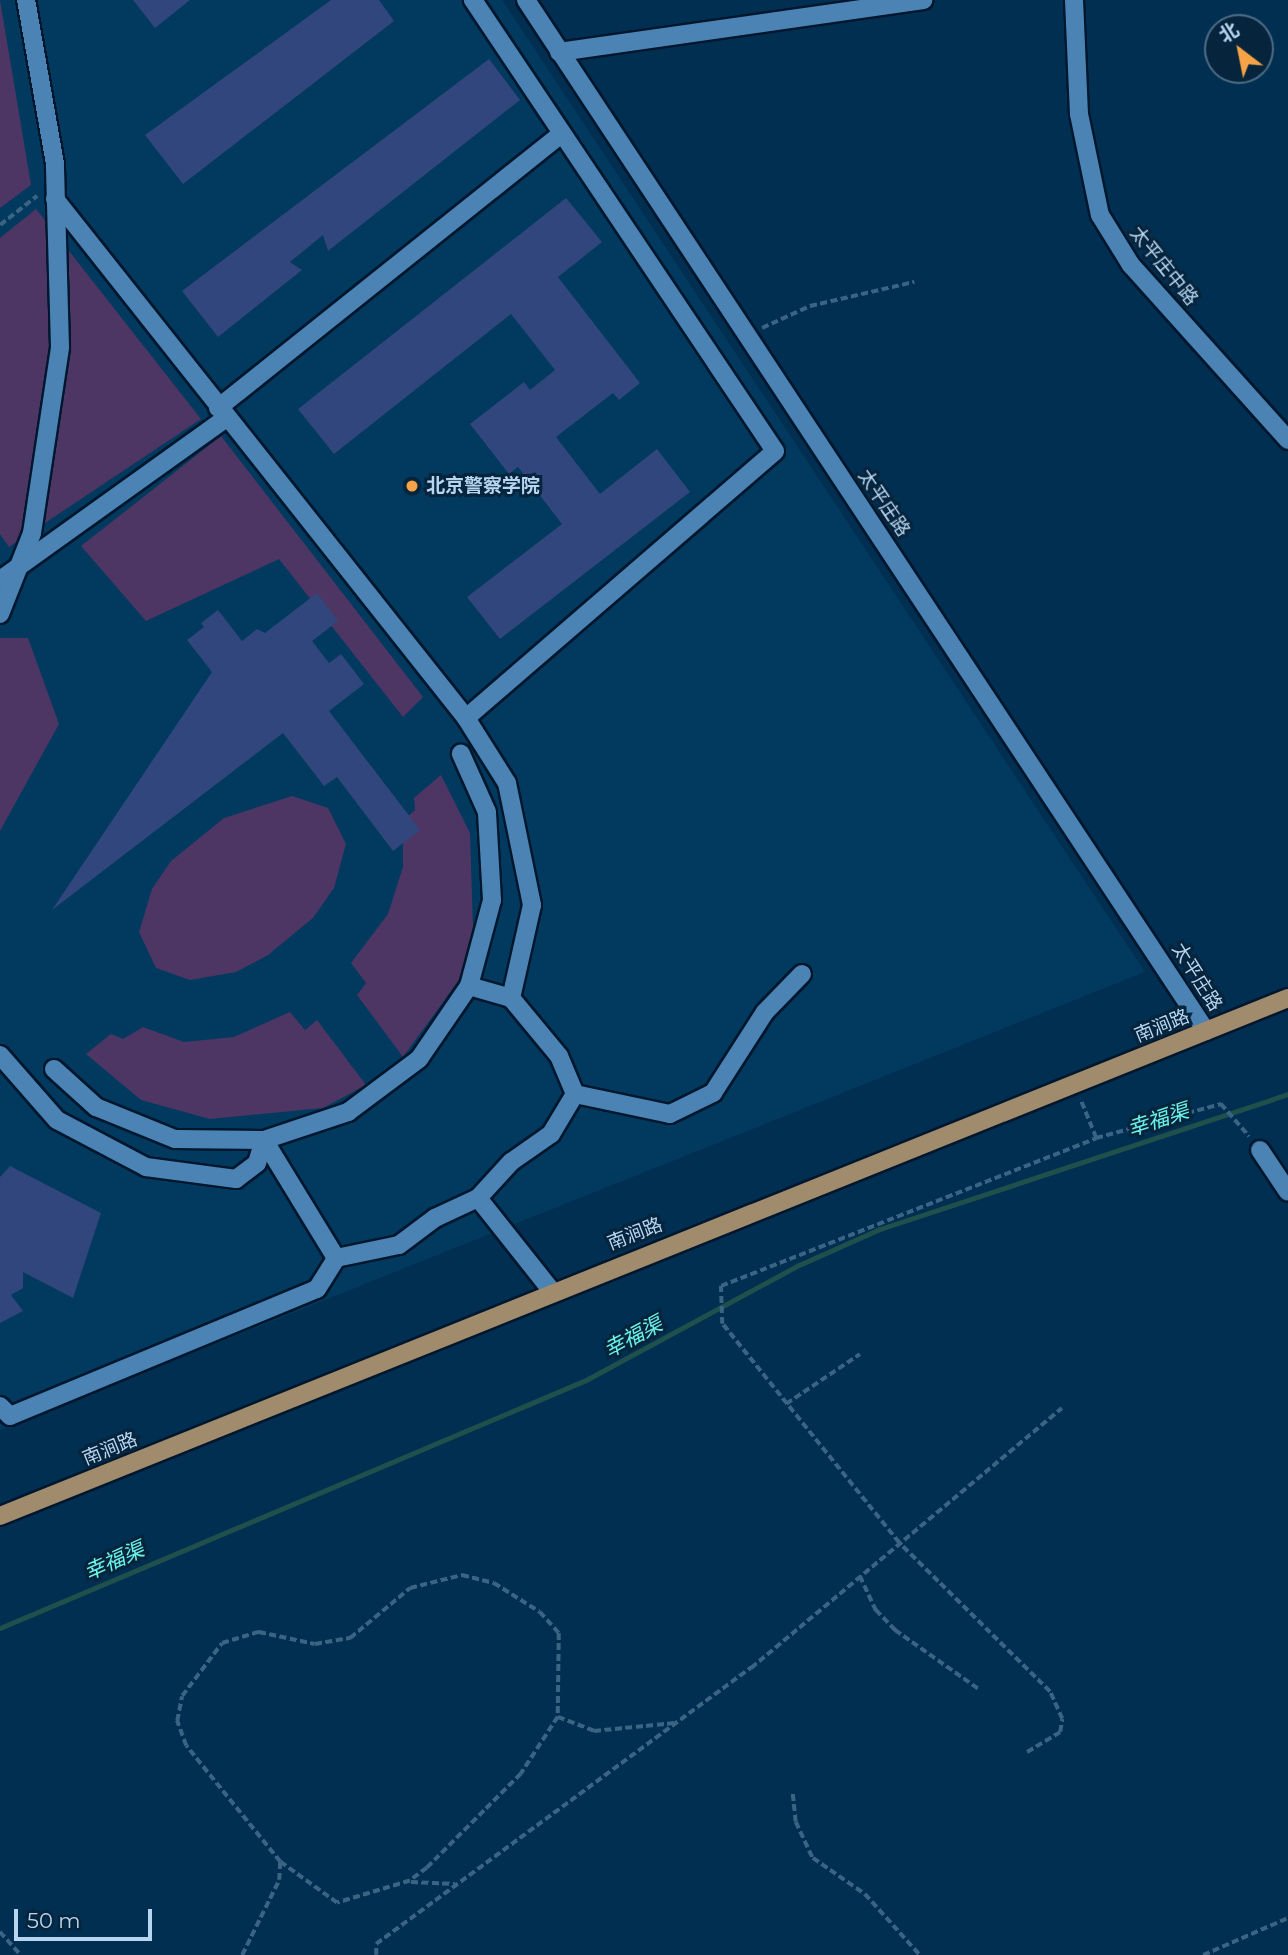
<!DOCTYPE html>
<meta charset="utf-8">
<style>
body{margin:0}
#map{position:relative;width:1288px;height:1955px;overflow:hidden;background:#002f51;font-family:Montserrat,"Noto Sans SC",sans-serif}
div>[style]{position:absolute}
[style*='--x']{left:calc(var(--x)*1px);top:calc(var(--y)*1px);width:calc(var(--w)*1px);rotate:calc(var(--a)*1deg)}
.built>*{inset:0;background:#023a5f}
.green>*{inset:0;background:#4d3664}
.stream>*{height:5px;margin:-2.5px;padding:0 2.5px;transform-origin:2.5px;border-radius:2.5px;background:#1f504b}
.building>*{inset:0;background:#30467d}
.path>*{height:3.5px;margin-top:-1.75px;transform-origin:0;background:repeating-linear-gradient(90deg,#3b6484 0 7px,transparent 0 10.5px)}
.roads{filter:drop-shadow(2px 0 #00172d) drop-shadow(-2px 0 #00172d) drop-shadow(0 2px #00172d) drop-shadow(0 -2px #00172d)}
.minor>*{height:18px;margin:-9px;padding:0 9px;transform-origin:9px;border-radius:9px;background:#4a83b4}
.major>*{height:18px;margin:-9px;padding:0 9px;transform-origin:9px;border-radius:9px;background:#a08b6d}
.dots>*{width:19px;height:19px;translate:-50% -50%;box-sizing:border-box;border:4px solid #06253d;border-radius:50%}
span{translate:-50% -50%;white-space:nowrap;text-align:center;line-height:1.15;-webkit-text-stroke:6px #06253d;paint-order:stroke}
.street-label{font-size:19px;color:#b8d5f0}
.poi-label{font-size:19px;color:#b8d5f0;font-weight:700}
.left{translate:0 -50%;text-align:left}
.water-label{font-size:21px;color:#6cf2e4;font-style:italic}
.north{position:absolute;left:1204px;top:14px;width:70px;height:70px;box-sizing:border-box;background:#06253d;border:2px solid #4d6b85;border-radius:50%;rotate:328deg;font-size:19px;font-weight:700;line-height:28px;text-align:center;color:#b8d5f0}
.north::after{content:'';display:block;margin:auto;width:24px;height:32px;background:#f5a346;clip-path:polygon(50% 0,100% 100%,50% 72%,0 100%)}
.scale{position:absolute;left:14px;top:1909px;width:138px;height:32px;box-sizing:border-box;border:4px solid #b8d5f0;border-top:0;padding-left:9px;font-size:21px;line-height:24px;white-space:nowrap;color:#b8d5f0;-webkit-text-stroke:5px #06253d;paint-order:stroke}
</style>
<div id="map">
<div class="built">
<i style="clip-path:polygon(0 0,502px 0,1145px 972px,0 1430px)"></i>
</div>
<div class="green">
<i style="clip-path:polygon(0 0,31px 185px,0 208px)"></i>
<i style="clip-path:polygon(36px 209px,201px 419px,9px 547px,0 534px,0 238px)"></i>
<i style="clip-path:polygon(221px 436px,423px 697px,403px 717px,279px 559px,146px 621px,81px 546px)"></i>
<i style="clip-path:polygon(0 638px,28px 638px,59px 724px,0 831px)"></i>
<i style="clip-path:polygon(441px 775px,470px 833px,473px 928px,459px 980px,403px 1057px,357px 995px,366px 983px,351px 963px,388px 914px,403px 867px,403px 821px,415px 810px,414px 798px)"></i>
<i style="clip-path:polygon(292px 796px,328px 808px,346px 844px,334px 888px,313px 918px,268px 955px,236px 972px,190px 980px,156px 968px,139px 932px,152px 889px,171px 861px,224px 818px)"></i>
<i style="clip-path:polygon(290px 1012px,305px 1030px,317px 1020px,366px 1085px,323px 1108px,210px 1119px,141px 1100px,86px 1054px,111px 1034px,123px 1039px,143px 1027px,184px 1042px,234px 1037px)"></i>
</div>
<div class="stream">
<i style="--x:0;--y:1628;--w:636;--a:-22.94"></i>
<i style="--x:586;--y:1380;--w:242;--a:-28.4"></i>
<i style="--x:799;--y:1265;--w:89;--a:-24"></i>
<i style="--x:880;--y:1229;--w:430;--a:-18.3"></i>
</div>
<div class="building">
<i style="clip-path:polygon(133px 0,190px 0,155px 28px)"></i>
<i style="clip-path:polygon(331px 0,379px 0,394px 21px,183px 184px,145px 135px)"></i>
<i style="clip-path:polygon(489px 59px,520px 100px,328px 251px,323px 235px,290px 262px,302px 270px,218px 337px,182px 291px)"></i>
<i style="clip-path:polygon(566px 198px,602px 242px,558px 277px,640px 383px,619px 400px,613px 393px,556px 437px,600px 494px,657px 449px,690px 492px,500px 639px,467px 597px,562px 524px,518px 467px,509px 474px,470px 424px,524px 382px,530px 390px,555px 370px,511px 314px,334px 454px,298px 409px)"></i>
<i style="clip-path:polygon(317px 593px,338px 621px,312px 641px,329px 663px,341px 654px,364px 684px,329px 711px,420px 830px,393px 851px,337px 777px,324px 786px,283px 733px,52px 910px,212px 672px,187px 640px,204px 627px,201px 623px,218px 610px,242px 641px,257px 629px,265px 633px)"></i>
<i style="clip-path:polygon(10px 1166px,101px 1213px,73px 1298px,23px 1272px,23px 1288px,11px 1295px,23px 1311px,0 1323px,0 1177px)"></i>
</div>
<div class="path">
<i style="--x:0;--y:225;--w:47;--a:-38.1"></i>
<i style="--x:762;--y:328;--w:53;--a:-24.6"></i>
<i style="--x:810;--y:306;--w:107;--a:-13"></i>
<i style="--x:1096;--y:1138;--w:130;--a:-15.2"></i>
<i style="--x:1221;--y:1104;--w:43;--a:48.8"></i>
<i style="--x:786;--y:1404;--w:89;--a:-34"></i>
<i style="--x:860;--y:1576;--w:38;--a:65"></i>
<i style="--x:876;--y:1610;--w:28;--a:46"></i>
<i style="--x:895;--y:1630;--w:104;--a:35.2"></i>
<i style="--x:558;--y:1717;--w:39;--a:21"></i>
<i style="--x:594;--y:1731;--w:81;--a:-5.6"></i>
<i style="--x:1027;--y:1752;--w:39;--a:-31"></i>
<i style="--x:1060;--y:1732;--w:13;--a:-81"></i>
<i style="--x:1062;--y:1719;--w:30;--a:-114"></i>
<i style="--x:1050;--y:1692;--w:212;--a:-135.4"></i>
<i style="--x:899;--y:1543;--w:282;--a:-128.9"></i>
<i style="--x:722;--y:1324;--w:38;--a:-92"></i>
<i style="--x:721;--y:1286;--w:403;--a:-21.5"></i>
<i style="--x:1096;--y:1138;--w:42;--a:-112.3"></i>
<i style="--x:793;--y:1794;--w:28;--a:84"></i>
<i style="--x:796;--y:1822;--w:40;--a:65"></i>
<i style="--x:813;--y:1858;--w:63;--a:34.7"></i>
<i style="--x:865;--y:1894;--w:82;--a:48"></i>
<i style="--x:411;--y:1882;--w:44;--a:2.6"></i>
<i style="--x:0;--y:1932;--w:31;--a:48"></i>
<i style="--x:242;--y:1955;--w:84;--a:-63.7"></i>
<i style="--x:279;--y:1880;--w:18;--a:-87"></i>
<i style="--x:280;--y:1862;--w:149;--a:-129"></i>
<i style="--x:186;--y:1746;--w:27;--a:-110"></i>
<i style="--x:177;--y:1721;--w:25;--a:-79"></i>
<i style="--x:182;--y:1696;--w:66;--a:-53"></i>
<i style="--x:222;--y:1643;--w:39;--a:-17"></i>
<i style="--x:259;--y:1632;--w:57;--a:12.1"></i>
<i style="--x:315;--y:1644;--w:36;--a:-10"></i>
<i style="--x:350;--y:1638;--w:78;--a:-39.8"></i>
<i style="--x:410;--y:1588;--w:54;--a:-14"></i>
<i style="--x:462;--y:1575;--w:33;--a:14"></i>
<i style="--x:494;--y:1583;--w:54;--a:32.2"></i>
<i style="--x:540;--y:1612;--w:28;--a:48"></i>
<i style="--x:559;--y:1633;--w:84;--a:90.7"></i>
<i style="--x:558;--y:1717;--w:68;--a:123"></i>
<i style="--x:521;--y:1774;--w:133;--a:135"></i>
<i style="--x:427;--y:1868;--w:21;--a:143"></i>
<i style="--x:410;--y:1881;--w:76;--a:163.2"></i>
<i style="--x:337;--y:1903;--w:70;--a:-144.3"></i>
<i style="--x:376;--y:1955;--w:11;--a:-90"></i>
<i style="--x:376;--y:1944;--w:466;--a:-36.4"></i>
<i style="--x:751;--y:1668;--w:405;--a:-39.9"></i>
<i style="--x:1203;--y:1955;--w:93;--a:-23.5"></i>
</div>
<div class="roads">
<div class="minor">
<i style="--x:526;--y:0;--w:1235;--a:56.59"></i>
<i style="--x:1074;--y:0;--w:114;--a:87.5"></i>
<i style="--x:1079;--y:114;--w:103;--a:78.3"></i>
<i style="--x:1100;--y:215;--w:59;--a:58.2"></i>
<i style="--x:1131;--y:265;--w:235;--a:48.1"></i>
<i style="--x:559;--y:52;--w:368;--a:-8.1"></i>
<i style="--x:55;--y:199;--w:662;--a:51.62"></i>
<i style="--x:466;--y:718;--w:77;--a:57.8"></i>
<i style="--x:507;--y:783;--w:125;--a:78.4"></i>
<i style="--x:532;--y:905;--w:95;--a:102.7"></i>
<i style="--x:218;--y:408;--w:440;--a:-38.6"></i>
<i style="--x:0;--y:580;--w:278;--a:-35.6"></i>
<i style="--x:0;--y:614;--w:87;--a:-68.4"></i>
<i style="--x:32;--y:533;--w:188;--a:-81.4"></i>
<i style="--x:60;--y:347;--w:183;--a:-91.6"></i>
<i style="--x:55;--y:164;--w:167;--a:-100"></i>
<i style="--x:466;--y:718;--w:408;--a:-40.8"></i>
<i style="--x:775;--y:451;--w:543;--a:-123.81"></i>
<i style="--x:0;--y:1055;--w:86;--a:48.8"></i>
<i style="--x:57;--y:1120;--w:101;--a:27.8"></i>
<i style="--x:146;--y:1167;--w:91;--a:7.6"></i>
<i style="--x:236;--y:1179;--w:26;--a:-37"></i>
<i style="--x:257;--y:1163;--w:24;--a:-73"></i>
<i style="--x:54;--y:1069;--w:57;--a:42.1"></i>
<i style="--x:96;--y:1107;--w:85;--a:22.1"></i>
<i style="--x:175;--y:1139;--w:89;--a:0.6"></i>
<i style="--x:264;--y:1140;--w:89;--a:-18.4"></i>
<i style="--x:348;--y:1112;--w:89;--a:-36.7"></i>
<i style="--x:419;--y:1059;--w:88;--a:-55.6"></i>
<i style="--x:469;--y:986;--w:89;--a:-75"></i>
<i style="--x:492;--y:900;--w:88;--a:-93.3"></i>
<i style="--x:487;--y:812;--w:64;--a:-114.1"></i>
<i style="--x:575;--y:1094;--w:97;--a:11.9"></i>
<i style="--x:670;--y:1114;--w:48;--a:-26"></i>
<i style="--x:713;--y:1093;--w:96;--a:-57.3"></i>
<i style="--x:765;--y:1012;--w:53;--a:-45.8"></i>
<i style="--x:264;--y:1140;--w:138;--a:58.6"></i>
<i style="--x:336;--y:1258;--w:64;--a:-11.7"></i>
<i style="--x:399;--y:1245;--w:45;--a:-36.9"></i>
<i style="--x:435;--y:1218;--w:47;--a:-24.9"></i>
<i style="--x:478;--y:1198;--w:49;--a:-47.5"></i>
<i style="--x:511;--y:1162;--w:49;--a:-35"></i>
<i style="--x:551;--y:1134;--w:47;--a:-59"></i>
<i style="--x:575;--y:1094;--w:41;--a:-112.8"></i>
<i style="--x:559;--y:1056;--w:75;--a:-129.6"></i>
<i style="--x:511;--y:998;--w:44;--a:-164.1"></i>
<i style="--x:1260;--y:1150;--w:50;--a:56.3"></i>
<i style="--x:478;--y:1198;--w:117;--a:51.6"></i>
<i style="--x:0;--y:1406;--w:14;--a:45"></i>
<i style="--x:10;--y:1416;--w:332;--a:-22.5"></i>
<i style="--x:317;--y:1289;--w:36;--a:-58"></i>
</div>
<div class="major">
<i style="--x:0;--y:1516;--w:1388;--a:-21.91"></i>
</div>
</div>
<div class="dots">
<i style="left:412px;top:486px;background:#f5a346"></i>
</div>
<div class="street-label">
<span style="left:1164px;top:266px;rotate:51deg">太平庄中路</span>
<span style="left:884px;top:503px;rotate:56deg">太平庄路</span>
<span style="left:1197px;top:977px;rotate:58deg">太平庄路</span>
<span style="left:1162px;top:1026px;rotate:-22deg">南涧路</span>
<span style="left:635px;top:1234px;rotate:-21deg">南涧路</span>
<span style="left:110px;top:1449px;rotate:-22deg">南涧路</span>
</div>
<div class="poi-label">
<span class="left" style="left:426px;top:486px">北京警察学院</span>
</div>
<div class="water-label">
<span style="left:1158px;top:1120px;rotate:-18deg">幸福渠</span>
<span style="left:633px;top:1337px;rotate:-28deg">幸福渠</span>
<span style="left:114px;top:1561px;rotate:-24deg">幸福渠</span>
</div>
<div class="north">北</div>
<div class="scale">50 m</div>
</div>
